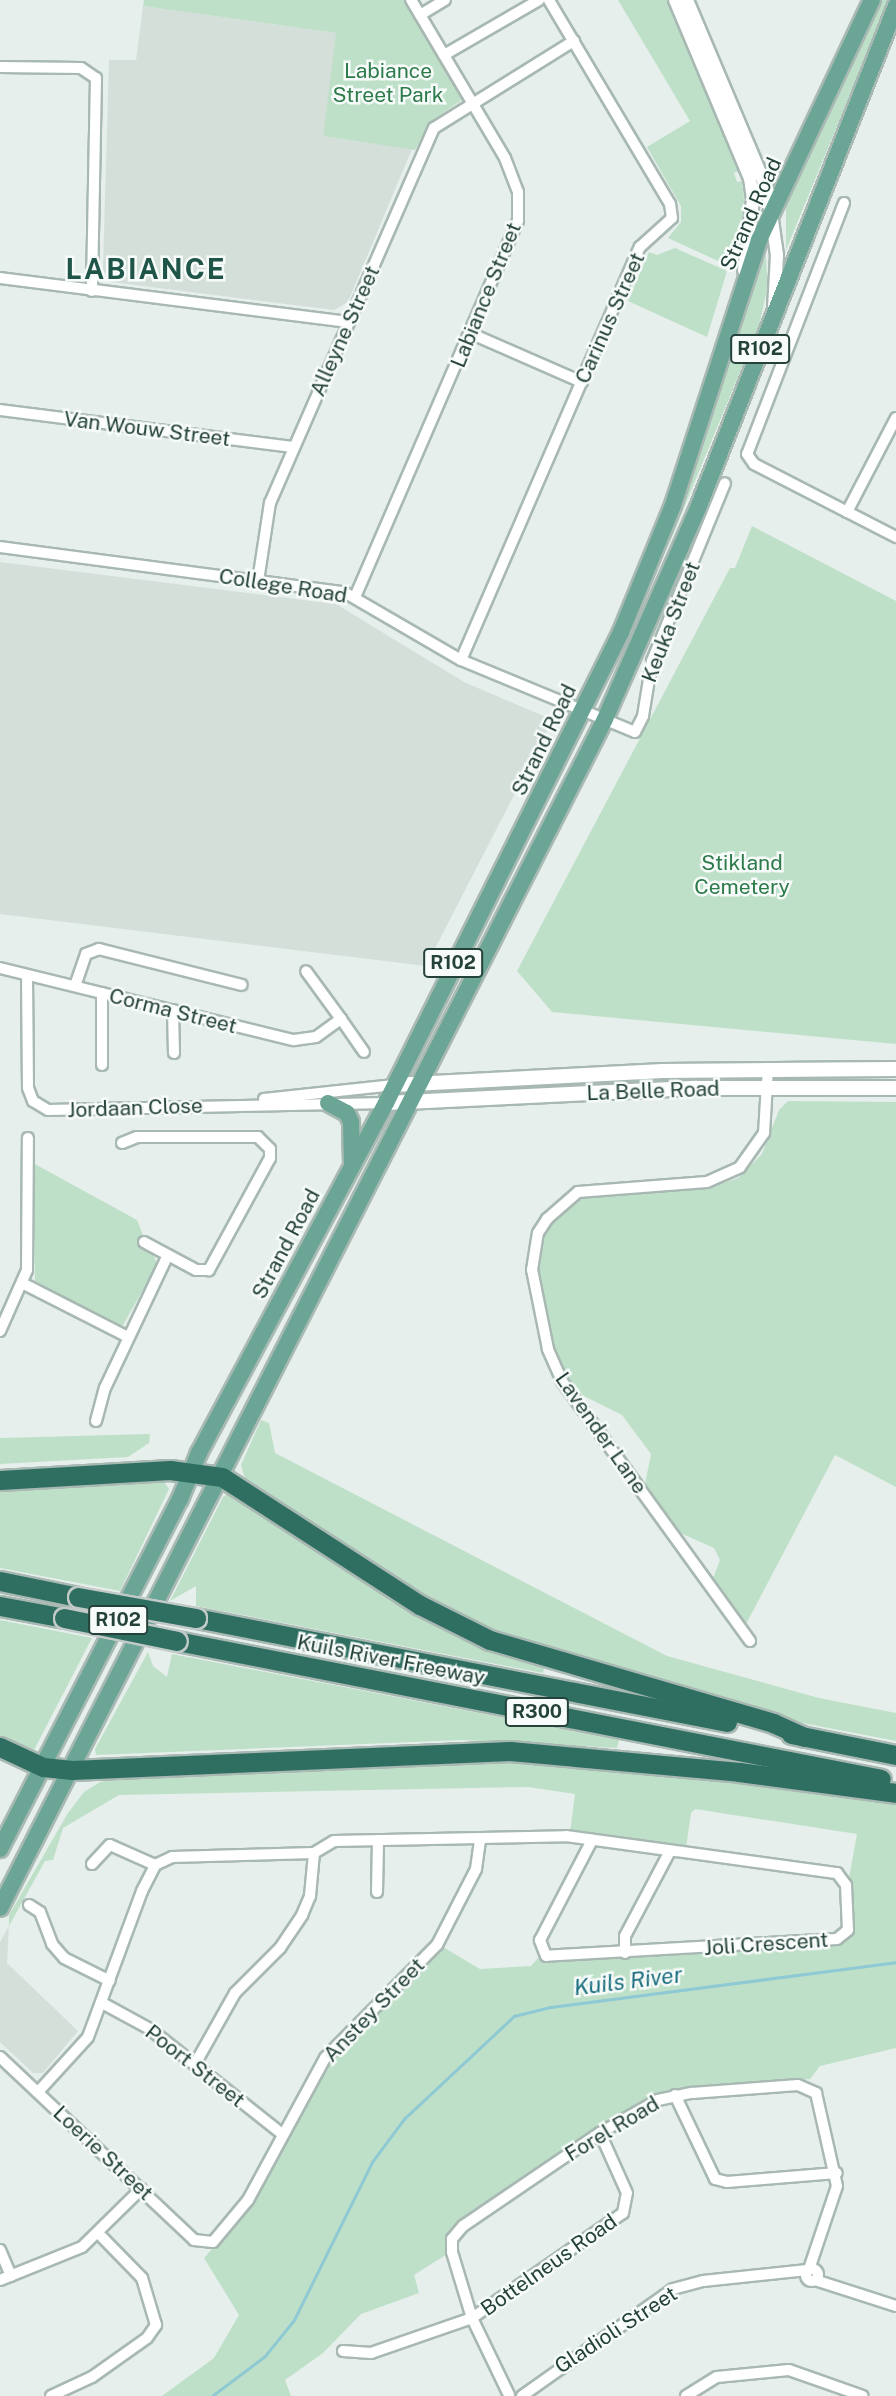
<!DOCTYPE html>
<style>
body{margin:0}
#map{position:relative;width:896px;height:2396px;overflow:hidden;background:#e6efeb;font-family:"Public Sans",sans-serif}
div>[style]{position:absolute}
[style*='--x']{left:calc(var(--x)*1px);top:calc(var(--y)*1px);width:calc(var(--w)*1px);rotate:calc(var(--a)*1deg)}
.built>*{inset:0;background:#d4dfda}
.green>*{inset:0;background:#bfe0c8}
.stream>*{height:2.5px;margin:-1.25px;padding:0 1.25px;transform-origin:1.25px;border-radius:1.25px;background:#8ec9d4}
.roads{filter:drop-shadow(2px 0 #a8b8b2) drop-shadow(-2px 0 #a8b8b2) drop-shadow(0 2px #a8b8b2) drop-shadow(0 -2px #a8b8b2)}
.minor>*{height:10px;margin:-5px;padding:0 5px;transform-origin:5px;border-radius:5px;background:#fff}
.minor>.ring{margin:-5px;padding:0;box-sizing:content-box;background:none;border:10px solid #fff;border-radius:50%}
.tertiary>*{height:12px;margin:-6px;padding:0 6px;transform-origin:6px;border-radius:6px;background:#fff}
.secondary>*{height:14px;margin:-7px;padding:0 7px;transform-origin:7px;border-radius:7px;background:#fff}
.primary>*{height:16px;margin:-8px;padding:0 8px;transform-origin:8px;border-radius:8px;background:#6aa596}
.motorway>*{height:19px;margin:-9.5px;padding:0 9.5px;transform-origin:9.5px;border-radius:9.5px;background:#2f6f62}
.bridges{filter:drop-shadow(2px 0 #c2cac8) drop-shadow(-2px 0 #c2cac8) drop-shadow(0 2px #c2cac8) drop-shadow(0 -2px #c2cac8)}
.motorway-bridge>*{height:19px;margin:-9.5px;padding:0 9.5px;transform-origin:9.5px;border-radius:9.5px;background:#2f6f62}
span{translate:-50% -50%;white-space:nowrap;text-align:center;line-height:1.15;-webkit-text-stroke:5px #f7fbf9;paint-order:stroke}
.shield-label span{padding:2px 5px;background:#f7fbf9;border:2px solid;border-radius:5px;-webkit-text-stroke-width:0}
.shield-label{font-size:19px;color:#24423a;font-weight:700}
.park-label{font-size:21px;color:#2d7a4b}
.street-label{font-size:21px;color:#24423a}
.water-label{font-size:23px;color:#1c6f80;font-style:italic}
.district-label{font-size:28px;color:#1f5548;font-weight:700;letter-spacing:2px}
</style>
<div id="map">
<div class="built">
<i style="clip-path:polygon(143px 6px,337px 33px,323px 136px,412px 149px,348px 302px,334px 310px,111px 282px,103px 269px,109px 60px,136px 60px)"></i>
<i style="clip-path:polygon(0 562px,336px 604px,464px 682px,546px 717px,549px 727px,426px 966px,0 914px)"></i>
<i style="clip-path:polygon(9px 1926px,7px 1963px,78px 2031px,43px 2073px,33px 2073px,0 2042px,0 1942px)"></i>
</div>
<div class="green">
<i style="clip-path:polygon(144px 0,405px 0,462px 100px,431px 121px,415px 150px,323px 136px,336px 33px,143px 6px)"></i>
<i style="clip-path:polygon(618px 0,670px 0,744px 169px,734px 173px,737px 182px,742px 181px,745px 208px,729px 266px,668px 238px,681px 222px,681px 206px,647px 147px,690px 121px)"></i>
<i style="clip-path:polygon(881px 0,889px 0,786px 250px,786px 201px)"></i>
<i style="clip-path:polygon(765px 247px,768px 285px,759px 326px,667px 549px)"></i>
<i style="clip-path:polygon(675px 248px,727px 271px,707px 337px,628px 301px,649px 252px,657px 255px)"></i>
<i style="clip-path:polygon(752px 526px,896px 601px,896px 1044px,552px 1012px,517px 971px,730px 568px,735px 568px)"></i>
<i style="clip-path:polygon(788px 1101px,896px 1102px,896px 1487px,835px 1455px,745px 1626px,712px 1581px,720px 1560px,714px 1548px,676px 1531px,645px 1484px,651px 1454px,622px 1415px,574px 1391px,567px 1381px,548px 1335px,538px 1266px,547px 1227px,584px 1196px,712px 1187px,738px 1178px,762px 1154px,779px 1110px)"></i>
<i style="clip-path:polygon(33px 1163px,137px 1220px,143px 1235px,138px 1244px,153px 1253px,157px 1265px,123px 1325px,114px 1326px,35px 1281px)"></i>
<i style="clip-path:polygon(261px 1420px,269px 1423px,275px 1453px,667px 1656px,819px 1698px,896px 1713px,896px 1741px,797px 1722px,516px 1644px,398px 1584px,246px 1483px,241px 1465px)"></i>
<i style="clip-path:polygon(150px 1434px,149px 1443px,128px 1457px,0 1464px,0 1438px)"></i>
<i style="clip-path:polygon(164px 1482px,169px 1489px,120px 1591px,0 1568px,0 1492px)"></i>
<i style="clip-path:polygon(230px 1492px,398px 1602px,480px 1644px,544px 1668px,543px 1673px,196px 1606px,196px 1586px,170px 1601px,223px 1497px)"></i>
<i style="clip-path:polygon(0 1620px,92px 1638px,34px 1750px,0 1738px)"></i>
<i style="clip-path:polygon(148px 1652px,153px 1666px,167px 1677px,172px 1654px,619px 1740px,617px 1748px,462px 1740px,96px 1755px,95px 1749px)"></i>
<i style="clip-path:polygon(502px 1760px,721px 1778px,896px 1800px,896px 2048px,820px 2066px,810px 2079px,661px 2093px,595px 2129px,454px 2228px,448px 2237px,447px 2254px,414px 2275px,419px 2293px,361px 2314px,323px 2353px,285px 2380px,291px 2396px,162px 2396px,214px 2358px,239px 2315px,204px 2258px,252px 2204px,331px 2061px,443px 1947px,480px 1969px,531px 1966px,539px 1957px,552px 1962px,837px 1944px,853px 1932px,849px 1878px,857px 1834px,695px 1809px,691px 1813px,686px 1848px,570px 1833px,575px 1794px,528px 1787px,119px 1795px,63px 1828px,53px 1860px,45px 1861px,9px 1926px,9px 1915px,68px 1813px,84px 1792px,100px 1782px,119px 1778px)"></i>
</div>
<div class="stream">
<i style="--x:212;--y:2396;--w:66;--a:-37"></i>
<i style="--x:265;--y:2356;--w:46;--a:-51.1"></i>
<i style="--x:294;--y:2320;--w:176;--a:-63.7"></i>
<i style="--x:372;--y:2162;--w:54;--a:-53.3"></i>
<i style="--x:404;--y:2119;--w:151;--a:-43.1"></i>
<i style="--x:514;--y:2016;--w:38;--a:-14"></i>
<i style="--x:551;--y:2007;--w:348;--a:-7.4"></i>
</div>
<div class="roads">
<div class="minor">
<i style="--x:420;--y:15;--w:29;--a:-31"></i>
<i style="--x:444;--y:55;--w:110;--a:-30.1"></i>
<i style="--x:0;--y:67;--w:81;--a:0.7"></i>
<i style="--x:81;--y:68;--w:18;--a:34"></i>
<i style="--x:96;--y:78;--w:213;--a:91.1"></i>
<i style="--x:844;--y:203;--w:269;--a:111.1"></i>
<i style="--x:747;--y:454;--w:12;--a:55"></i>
<i style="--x:754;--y:464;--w:160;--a:27.2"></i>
<i style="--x:0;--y:278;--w:352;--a:7.2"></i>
<i style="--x:472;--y:334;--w:120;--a:23.6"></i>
<i style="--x:0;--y:410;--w:296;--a:7.2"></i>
<i style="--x:847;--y:512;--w:106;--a:-62.5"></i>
<i style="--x:0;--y:547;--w:347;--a:7.5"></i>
<i style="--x:344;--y:592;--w:135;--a:30.2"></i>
<i style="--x:461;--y:660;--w:188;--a:22.5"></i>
<i style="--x:635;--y:732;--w:18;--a:-63"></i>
<i style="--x:643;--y:716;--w:56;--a:-80.7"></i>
<i style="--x:652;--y:661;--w:192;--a:-67.7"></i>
<i style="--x:258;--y:581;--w:79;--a:-81.3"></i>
<i style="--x:270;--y:503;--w:409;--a:-66.4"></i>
<i style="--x:434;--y:128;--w:165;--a:-31.9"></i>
<i style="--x:355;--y:597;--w:410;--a:-66.6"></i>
<i style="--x:518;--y:221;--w:29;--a:-90"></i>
<i style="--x:518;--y:192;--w:36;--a:-111"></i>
<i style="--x:505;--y:158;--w:184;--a:-120.7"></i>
<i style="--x:461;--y:660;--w:450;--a:-66.6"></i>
<i style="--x:640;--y:247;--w:43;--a:-42.2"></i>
<i style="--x:672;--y:218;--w:14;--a:-98"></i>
<i style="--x:670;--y:204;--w:237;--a:-120.7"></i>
<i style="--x:0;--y:968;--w:303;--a:13.8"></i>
<i style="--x:294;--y:1040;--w:22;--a:-8"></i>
<i style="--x:316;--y:1037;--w:31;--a:-36"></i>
<i style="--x:341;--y:1019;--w:59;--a:-126.1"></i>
<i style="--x:27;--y:975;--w:113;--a:89.5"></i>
<i style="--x:28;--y:1088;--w:14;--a:69"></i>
<i style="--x:33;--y:1101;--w:17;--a:31"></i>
<i style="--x:48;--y:1110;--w:338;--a:-1.2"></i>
<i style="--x:75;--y:986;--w:34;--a:-71"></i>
<i style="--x:86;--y:954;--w:14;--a:-21"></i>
<i style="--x:99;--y:949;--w:147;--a:14.1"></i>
<i style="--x:102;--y:993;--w:72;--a:90"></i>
<i style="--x:173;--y:1010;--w:43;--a:88.7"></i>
<i style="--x:341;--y:1019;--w:40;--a:55.1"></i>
<i style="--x:264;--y:1099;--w:131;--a:-6.1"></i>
<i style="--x:122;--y:1143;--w:16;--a:-22"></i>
<i style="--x:137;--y:1137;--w:121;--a:0"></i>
<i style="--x:258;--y:1137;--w:17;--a:45"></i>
<i style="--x:270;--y:1149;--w:9;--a:90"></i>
<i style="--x:270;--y:1158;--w:128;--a:118.6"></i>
<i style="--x:209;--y:1270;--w:13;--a:180"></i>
<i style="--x:196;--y:1270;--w:59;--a:-151.7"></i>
<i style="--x:24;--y:1284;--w:117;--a:27"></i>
<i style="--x:0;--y:1331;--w:67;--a:-66.1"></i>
<i style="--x:27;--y:1270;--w:132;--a:-89.6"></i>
<i style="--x:96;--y:1421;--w:34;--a:-75"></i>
<i style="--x:105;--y:1388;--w:147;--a:-64.7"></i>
<i style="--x:750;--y:1641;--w:321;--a:-125.9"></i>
<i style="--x:562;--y:1381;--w:35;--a:-114"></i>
<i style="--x:548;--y:1349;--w:81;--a:-101.4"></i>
<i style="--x:532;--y:1270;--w:37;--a:-81"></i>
<i style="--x:538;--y:1233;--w:17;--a:-57"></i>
<i style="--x:547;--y:1219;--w:41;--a:-41.1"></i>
<i style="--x:578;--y:1192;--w:129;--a:-4.4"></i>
<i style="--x:707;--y:1182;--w:36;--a:-24"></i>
<i style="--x:740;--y:1167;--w:42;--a:-54.8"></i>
<i style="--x:764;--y:1133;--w:65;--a:-86.5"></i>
<i style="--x:92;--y:1864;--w:26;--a:-47"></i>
<i style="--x:110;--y:1845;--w:49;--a:24"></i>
<i style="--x:377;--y:1892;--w:52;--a:-88.9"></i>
<i style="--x:29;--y:1905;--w:13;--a:32"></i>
<i style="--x:40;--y:1912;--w:34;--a:69"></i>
<i style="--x:52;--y:1944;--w:18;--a:49"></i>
<i style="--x:64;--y:1958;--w:51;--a:26.6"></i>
<i style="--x:625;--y:1953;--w:17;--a:-90"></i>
<i style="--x:625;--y:1936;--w:96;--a:-62.1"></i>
<i style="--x:104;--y:2004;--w:52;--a:28.5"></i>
<i style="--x:150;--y:2029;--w:169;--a:38.5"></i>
<i style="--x:0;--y:2057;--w:267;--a:43.3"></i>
<i style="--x:194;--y:2240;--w:19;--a:6"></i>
<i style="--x:213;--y:2242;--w:55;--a:-50.2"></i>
<i style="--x:248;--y:2200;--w:162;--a:-61.5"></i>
<i style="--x:325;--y:2058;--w:159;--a:-45.3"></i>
<i style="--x:437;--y:1945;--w:85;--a:-62.8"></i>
<i style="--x:476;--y:1869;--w:29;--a:-82"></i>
<i style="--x:195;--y:2064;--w:81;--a:-60.6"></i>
<i style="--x:235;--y:1993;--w:64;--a:-45"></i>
<i style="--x:280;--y:1948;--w:40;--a:-56"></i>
<i style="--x:302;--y:1915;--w:21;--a:-67"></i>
<i style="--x:310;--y:1896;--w:43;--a:-84.7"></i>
<i style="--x:38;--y:2092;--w:74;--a:-47.7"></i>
<i style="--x:88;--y:2037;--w:156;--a:-69.7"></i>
<i style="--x:142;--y:1891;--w:29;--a:-63"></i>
<i style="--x:155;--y:1865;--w:19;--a:-25"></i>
<i style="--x:172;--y:1857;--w:142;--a:-1.6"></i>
<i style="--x:314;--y:1853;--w:23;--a:-31"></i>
<i style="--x:334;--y:1841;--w:232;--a:-1.2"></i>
<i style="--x:566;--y:1836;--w:274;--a:7.8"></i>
<i style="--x:837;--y:1873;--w:15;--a:53"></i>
<i style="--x:846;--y:1885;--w:45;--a:87.5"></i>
<i style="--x:848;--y:1930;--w:14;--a:141"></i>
<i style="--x:837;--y:1939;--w:291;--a:176.7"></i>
<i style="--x:546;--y:1956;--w:17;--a:-111"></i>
<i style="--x:540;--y:1940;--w:113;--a:-62.5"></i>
<i style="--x:675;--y:2095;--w:93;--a:64.5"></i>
<i style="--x:715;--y:2179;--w:12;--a:14"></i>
<i style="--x:727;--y:2182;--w:110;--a:-4.7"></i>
<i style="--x:0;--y:2250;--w:28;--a:67"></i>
<i class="ring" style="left:806px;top:2269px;width:2px;height:2px"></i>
<i style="--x:0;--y:2280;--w:88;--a:-21.9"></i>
<i style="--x:82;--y:2247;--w:83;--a:-44.5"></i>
<i style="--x:815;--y:2280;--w:85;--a:17.8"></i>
<i style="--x:343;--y:2351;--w:28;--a:4"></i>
<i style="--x:371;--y:2353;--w:107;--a:-19.1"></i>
<i style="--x:472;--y:2318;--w:184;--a:-34.8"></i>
<i style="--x:623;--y:2213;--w:20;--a:-79"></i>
<i style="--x:627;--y:2193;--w:66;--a:-114.2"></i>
<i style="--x:509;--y:2395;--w:85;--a:-115.7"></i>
<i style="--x:472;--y:2318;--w:69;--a:-106.9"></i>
<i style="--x:452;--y:2252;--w:13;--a:-90"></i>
<i style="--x:452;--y:2239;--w:17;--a:-50"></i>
<i style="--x:463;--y:2226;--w:166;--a:-34.2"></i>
<i style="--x:600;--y:2133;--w:67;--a:-29.6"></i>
<i style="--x:658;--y:2100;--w:35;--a:-12"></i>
<i style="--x:692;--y:2093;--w:106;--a:-4.3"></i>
<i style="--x:798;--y:2085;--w:20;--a:24"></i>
<i style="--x:816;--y:2093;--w:95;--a:77.3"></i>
<i style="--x:837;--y:2186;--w:88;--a:108.6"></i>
<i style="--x:51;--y:2396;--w:45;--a:-24.9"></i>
<i style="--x:92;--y:2377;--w:67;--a:-35.3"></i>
<i style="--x:147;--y:2338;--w:16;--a:-55"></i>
<i style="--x:156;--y:2325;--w:49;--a:-106.6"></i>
<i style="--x:142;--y:2278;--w:62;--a:-134.3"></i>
<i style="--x:522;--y:2396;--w:185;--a:-35.3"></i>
<i style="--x:673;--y:2289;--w:31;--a:-15"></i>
<i style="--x:703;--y:2281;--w:105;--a:-6"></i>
<i style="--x:686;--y:2396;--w:36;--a:-32"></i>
<i style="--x:717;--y:2377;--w:72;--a:-5.6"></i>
<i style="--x:789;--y:2370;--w:78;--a:19.4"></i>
</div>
<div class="tertiary">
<i style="--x:675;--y:0;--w:193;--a:67.2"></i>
<i style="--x:750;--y:178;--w:22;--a:82"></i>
<i style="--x:753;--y:200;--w:71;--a:97.3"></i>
<i style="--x:687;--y:0;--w:208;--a:67.1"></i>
<i style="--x:768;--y:192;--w:64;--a:81.9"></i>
<i style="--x:777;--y:255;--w:53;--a:93.2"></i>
</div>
<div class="secondary">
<i style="--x:394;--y:1085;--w:269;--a:-3"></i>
<i style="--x:663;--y:1071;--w:233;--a:-0.5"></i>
<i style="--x:386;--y:1103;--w:311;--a:-2.8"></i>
<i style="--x:697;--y:1088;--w:199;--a:0"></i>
</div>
<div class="primary">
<i style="--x:328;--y:1103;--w:21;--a:28"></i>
<i style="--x:347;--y:1113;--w:10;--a:66"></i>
<i style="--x:351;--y:1122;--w:41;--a:88.6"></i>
<i style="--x:0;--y:1849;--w:394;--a:-62.8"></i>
<i style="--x:180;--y:1499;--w:50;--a:-67.6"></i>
<i style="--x:199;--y:1453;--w:397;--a:-61.9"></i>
<i style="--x:386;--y:1103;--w:526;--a:-63.48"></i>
<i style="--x:621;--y:632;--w:137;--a:-67.7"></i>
<i style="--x:673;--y:505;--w:279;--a:-72"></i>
<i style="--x:759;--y:240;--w:265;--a:-64.8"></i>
<i style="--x:0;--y:1908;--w:1334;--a:-63.03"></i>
<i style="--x:605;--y:719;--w:231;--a:-66.2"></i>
<i style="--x:698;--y:508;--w:540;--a:-68.47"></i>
</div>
<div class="motorway">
<i style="--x:0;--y:1480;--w:170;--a:-3.4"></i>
<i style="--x:170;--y:1470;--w:52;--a:7.7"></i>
<i style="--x:222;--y:1477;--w:236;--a:32.9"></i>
<i style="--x:420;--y:1605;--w:78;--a:26.6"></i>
<i style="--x:490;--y:1640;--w:295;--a:16.3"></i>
<i style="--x:773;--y:1723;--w:34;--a:24"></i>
<i style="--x:0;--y:1581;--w:80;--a:11.6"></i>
<i style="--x:0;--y:1606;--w:65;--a:10.6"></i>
<i style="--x:196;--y:1618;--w:541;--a:11.08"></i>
<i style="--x:177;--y:1641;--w:717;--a:11.09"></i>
<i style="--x:791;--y:1734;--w:107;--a:11.3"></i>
<i style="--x:0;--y:1747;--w:47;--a:24.9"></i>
<i style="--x:43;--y:1767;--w:29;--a:6"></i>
<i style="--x:72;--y:1770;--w:438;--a:-2.5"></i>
<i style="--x:510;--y:1751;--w:230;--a:5.2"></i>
<i style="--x:739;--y:1772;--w:158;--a:7.6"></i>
</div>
</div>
<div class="bridges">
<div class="motorway-bridge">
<i style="--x:78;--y:1597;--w:120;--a:10.1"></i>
<i style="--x:64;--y:1618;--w:115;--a:11.5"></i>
</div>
</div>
<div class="shield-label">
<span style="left:760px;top:349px">R102</span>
<span style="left:453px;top:963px">R102</span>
<span style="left:118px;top:1620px">R102</span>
<span style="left:537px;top:1712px">R300</span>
</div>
<div class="park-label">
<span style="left:388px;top:83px">Labiance<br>Street Park</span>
<span style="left:742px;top:875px">Stikland<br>Cemetery</span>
</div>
<div class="street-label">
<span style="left:751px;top:214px;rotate:-66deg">Strand Road</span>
<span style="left:486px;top:295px;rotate:-68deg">Labiance Street</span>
<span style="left:610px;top:318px;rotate:-66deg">Carinus Street</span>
<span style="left:345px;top:331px;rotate:-66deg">Alleyne Street</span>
<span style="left:147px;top:429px;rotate:7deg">Van Wouw Street</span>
<span style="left:283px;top:586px;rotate:9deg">College Road</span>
<span style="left:671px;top:622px;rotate:-69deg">Keuka Street</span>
<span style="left:544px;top:740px;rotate:-64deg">Strand Road</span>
<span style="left:173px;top:1011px;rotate:14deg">Corma Street</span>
<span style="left:653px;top:1091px;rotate:-2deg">La Belle Road</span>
<span style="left:135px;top:1108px;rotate:-2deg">Jordaan Close</span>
<span style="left:286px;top:1244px;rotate:-62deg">Strand Road</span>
<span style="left:601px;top:1433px;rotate:55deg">Lavender Lane</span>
<span style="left:391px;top:1660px;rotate:11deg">Kuils River Freeway</span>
<span style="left:766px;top:1944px;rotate:-4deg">Joli Crescent</span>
<span style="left:374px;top:2010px;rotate:-46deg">Anstey Street</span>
<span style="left:195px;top:2066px;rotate:38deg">Poort Street</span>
<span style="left:612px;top:2129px;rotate:-31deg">Forel Road</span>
<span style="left:103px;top:2153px;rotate:43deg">Loerie Street</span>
<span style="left:549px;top:2265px;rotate:-35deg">Bottelneus Road</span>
<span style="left:616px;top:2330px;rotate:-33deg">Gladioli Street</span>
</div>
<div class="water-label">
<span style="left:628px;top:1981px;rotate:-7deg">Kuils River</span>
</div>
<div class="district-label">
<span style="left:146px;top:269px">LABIANCE</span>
</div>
</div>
